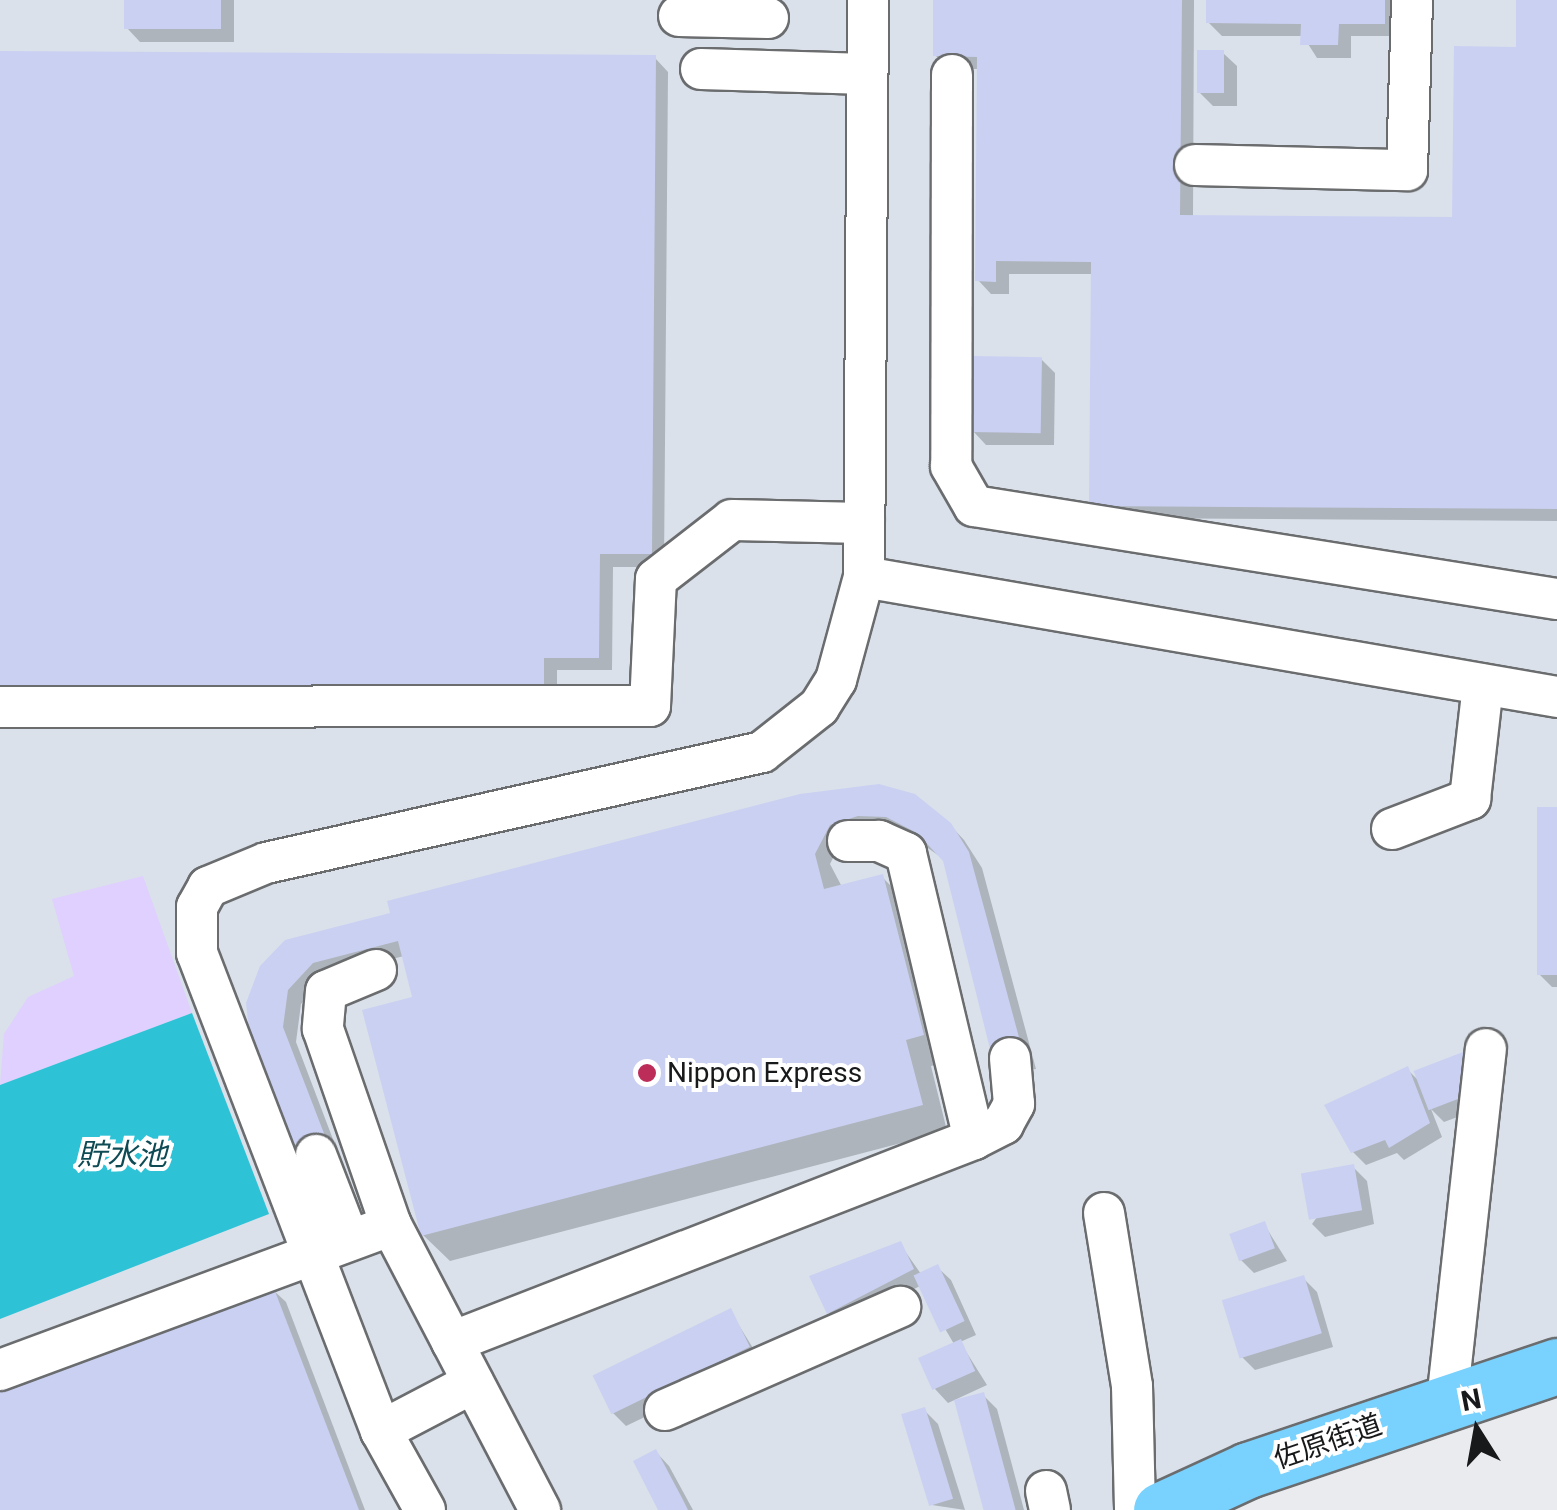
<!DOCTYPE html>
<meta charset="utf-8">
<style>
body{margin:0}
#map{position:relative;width:1557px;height:1510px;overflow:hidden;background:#e9ebee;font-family:Roboto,"Noto Sans JP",sans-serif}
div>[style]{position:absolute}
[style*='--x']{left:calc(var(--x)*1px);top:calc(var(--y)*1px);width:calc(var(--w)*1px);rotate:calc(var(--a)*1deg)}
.built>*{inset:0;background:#dae1ea}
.green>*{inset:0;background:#dfd0ff}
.water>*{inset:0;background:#2ec2d7}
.shadow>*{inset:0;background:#0003}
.building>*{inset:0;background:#cad0f2;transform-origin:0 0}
.roads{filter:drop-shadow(2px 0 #6a6c6e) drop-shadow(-2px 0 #6a6c6e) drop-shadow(0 2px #6a6c6e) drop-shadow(0 -2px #6a6c6e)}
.minor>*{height:40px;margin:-20px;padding:0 20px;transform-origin:20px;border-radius:20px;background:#fff}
.highway>*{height:55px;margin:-27.5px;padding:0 27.5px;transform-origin:27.5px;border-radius:27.5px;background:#79d1fd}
.dots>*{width:28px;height:28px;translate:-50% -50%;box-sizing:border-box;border:5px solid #fff;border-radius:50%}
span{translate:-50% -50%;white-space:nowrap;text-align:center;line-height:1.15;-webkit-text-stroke:8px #fff;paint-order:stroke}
.poi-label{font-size:28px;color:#18191a}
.left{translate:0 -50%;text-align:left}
.street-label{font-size:28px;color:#18191a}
.water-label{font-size:30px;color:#0e4b54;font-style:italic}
.north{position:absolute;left:1427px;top:1380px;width:100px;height:100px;-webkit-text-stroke:8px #fff;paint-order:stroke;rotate:349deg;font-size:28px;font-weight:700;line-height:40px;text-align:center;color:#18191a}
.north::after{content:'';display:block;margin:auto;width:35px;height:45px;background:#18191a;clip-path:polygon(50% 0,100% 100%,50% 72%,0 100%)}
</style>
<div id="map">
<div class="built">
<i style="clip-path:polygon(0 0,1557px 0,1557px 1342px,1113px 1510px,0 1510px)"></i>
</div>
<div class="green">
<i style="clip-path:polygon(143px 876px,192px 1013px,0 1085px,4px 1034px,28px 997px,74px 976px,52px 899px)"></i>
</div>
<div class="water">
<i style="clip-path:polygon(192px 1013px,269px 1214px,0 1319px,0 1085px)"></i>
</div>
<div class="shadow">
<i style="clip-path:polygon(127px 0,234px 0,234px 42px,140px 42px,127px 28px)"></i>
<i style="clip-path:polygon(936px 0,1194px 0,1193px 217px,1455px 219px,1518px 49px,1557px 2px,1557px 521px,1105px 518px,1091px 505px,1093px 274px,1009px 274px,1009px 294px,991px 294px,978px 280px,979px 69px,949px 69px,935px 55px)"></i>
<i style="clip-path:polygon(1209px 0,1398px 0,1397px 36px,1351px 36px,1351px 58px,1317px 58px,1303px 36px,1222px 36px,1208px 22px)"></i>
<i style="clip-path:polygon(1223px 53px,1237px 66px,1237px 106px,1213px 106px,1199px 92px)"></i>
<i style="clip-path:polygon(0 54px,655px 58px,668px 72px,664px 567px,613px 567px,612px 670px,557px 670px,557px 707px)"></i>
<i style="clip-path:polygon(1041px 359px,1055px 373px,1054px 445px,986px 445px,973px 431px)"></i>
<i style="clip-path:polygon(800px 796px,950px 825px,964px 840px,982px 868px,1036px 1069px,1009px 1073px,945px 860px,902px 830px,843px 838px,830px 864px,842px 887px,882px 877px,908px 903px,949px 1061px,931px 1066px,947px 1131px,450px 1261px,423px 1235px,415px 999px,404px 956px,326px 976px,301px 1004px,296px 1042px,342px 1163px,311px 1172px,262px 967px)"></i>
<i style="clip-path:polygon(1557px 807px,1557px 987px,1552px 987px,1539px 974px)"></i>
<i style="clip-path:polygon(1407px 1069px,1420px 1082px,1490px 1105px,1444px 1122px,1431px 1109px,1442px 1137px,1404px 1160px,1397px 1153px,1366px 1165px,1353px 1152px)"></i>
<i style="clip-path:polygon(1353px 1167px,1367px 1181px,1374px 1224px,1325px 1237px,1312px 1224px)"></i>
<i style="clip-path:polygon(1264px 1224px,1287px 1261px,1254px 1273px,1241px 1260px)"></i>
<i style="clip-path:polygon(900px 1244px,921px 1274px,937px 1267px,951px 1280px,976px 1335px,960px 1342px,987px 1385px,948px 1403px,935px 1389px,954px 1344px,920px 1286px,842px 1326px,829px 1313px)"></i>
<i style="clip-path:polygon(1303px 1278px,1317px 1292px,1333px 1347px,1255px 1370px,1242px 1357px)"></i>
<i style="clip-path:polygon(272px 1289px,286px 1302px,365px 1510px,0 1510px,0 1393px)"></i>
<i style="clip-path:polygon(730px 1311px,761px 1361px,626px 1426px,612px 1412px)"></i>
<i style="clip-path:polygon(983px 1395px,997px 1409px,1024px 1510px,987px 1510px)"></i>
<i style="clip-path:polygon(924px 1410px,938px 1424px,965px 1510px,932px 1505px)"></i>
<i style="clip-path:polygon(656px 1452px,669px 1466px,693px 1510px,661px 1510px)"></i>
</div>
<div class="building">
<i style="left:124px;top:0;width:97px;height:29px"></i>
<i style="clip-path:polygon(933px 0,1182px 0,1180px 215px,1452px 217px,1454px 46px,1516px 47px,1516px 0,1557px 0,1557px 509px,1089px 506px,1091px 262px,996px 261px,996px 282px,975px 281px,977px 57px,933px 56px)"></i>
<i style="clip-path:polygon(1206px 0,1385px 0,1385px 24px,1339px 24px,1338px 45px,1300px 45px,1301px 24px,1206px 23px)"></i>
<i style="left:1197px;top:50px;width:27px;height:43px"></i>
<i style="clip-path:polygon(0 51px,656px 55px,652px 554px,600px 554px,599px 658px,544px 658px,544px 695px,0 691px)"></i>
<i style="left:971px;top:356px;width:71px;height:76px;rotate:1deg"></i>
<i style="clip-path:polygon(879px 784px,915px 794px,951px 823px,969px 852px,1024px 1056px,993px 1061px,943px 861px,917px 833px,886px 817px,858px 816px,830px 825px,815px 854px,824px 889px,883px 874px,924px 1035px,906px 1040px,923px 1105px,421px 1236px,362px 1010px,412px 997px,398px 941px,313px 963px,288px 990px,283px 1027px,330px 1149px,295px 1159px,249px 1029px,246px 1003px,260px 966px,285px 940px,390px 913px,387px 901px,800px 794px)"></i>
<i style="left:1537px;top:807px;width:20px;height:168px"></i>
<i style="left:1463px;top:1052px;width:42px;height:53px;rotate:69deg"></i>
<i style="clip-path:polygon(1408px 1066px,1430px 1123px,1389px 1148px,1385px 1140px,1351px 1153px,1324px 1105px)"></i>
<i style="left:1354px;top:1164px;width:47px;height:54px;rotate:80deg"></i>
<i style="left:1265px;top:1221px;width:29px;height:38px;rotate:70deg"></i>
<i style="clip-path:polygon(901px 1241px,914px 1269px,827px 1314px,809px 1276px)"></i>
<i style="left:938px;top:1264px;width:63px;height:27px;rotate:65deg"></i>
<i style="left:1304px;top:1275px;width:61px;height:86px;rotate:73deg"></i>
<i style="clip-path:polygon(273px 1286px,359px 1510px,0 1510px,0 1390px)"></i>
<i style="left:731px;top:1308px;width:43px;height:154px;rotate:64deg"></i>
<i style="left:961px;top:1339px;width:35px;height:47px;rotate:66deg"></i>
<i style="left:984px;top:1392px;width:122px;height:31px;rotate:75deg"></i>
<i style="left:925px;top:1407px;width:96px;height:25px;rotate:73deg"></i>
<i style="clip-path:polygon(656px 1449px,682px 1498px,688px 1510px,658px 1510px,633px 1461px)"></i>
</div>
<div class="roads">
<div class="minor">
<i style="--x:679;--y:16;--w:89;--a:1.3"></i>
<i style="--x:701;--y:69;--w:166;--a:1.7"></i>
<i style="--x:952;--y:75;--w:391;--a:90.1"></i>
<i style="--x:951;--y:466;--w:46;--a:60.1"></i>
<i style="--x:974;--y:506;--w:590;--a:9.06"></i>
<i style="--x:1195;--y:165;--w:212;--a:1.4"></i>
<i style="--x:1407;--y:170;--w:170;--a:-88.3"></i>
<i style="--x:864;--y:577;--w:703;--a:9.82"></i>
<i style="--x:0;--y:707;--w:650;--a:-0.09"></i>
<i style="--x:650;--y:706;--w:127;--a:-87.3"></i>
<i style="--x:656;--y:579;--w:96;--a:-37.8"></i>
<i style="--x:732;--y:520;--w:132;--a:1.3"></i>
<i style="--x:1392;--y:829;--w:84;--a:-21"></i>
<i style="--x:1470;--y:799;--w:115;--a:-83.5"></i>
<i style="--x:376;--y:970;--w:54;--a:157.2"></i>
<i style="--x:326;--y:991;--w:38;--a:95"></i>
<i style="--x:323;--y:1029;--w:207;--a:70.9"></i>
<i style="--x:391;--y:1225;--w:322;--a:62.4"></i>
<i style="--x:974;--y:1139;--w:33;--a:-27"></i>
<i style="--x:1003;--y:1124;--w:23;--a:-61"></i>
<i style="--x:1014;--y:1104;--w:46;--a:-95"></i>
<i style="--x:316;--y:1155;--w:91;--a:68.8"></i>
<i style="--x:1104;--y:1213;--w:175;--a:80.8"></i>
<i style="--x:1132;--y:1386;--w:124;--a:88.6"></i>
<i style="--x:452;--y:1342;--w:560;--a:-21.25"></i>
<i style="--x:974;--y:1139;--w:294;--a:-103.4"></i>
<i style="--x:906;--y:853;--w:30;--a:-156"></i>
<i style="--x:879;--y:841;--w:31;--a:180"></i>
<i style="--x:0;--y:1370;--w:417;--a:-20.3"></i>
<i style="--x:1447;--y:1401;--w:354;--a:-83.7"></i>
<i style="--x:665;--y:1410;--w:257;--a:-23.7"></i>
<i style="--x:381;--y:1431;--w:104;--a:-27.6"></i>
<i style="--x:1046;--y:1491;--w:19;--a:78"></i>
<i style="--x:425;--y:1510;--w:90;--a:-119.1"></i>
<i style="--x:381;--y:1431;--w:512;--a:-111.05"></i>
<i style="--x:197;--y:953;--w:46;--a:-90"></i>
<i style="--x:197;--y:907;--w:23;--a:-61"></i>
<i style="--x:208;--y:887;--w:63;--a:-22.5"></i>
<i style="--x:266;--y:863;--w:508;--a:-12.61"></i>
<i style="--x:762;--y:752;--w:73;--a:-38.3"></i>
<i style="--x:819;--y:707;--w:32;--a:-58"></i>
<i style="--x:836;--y:680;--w:107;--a:-74.8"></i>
<i style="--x:864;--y:577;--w:577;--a:-89.6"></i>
</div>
<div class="highway">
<i style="--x:1161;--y:1510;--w:96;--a:-24.7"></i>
<i style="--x:1248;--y:1470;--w:326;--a:-18.6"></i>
</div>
</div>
<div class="dots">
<i style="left:647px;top:1073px;background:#bc2d5a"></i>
</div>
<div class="poi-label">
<span class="left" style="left:667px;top:1073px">Nippon Express</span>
</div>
<div class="street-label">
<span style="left:1328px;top:1442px;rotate:-19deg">佐原街道</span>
</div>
<div class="water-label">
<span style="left:122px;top:1155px">貯水池</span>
</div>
<div class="north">N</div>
</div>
